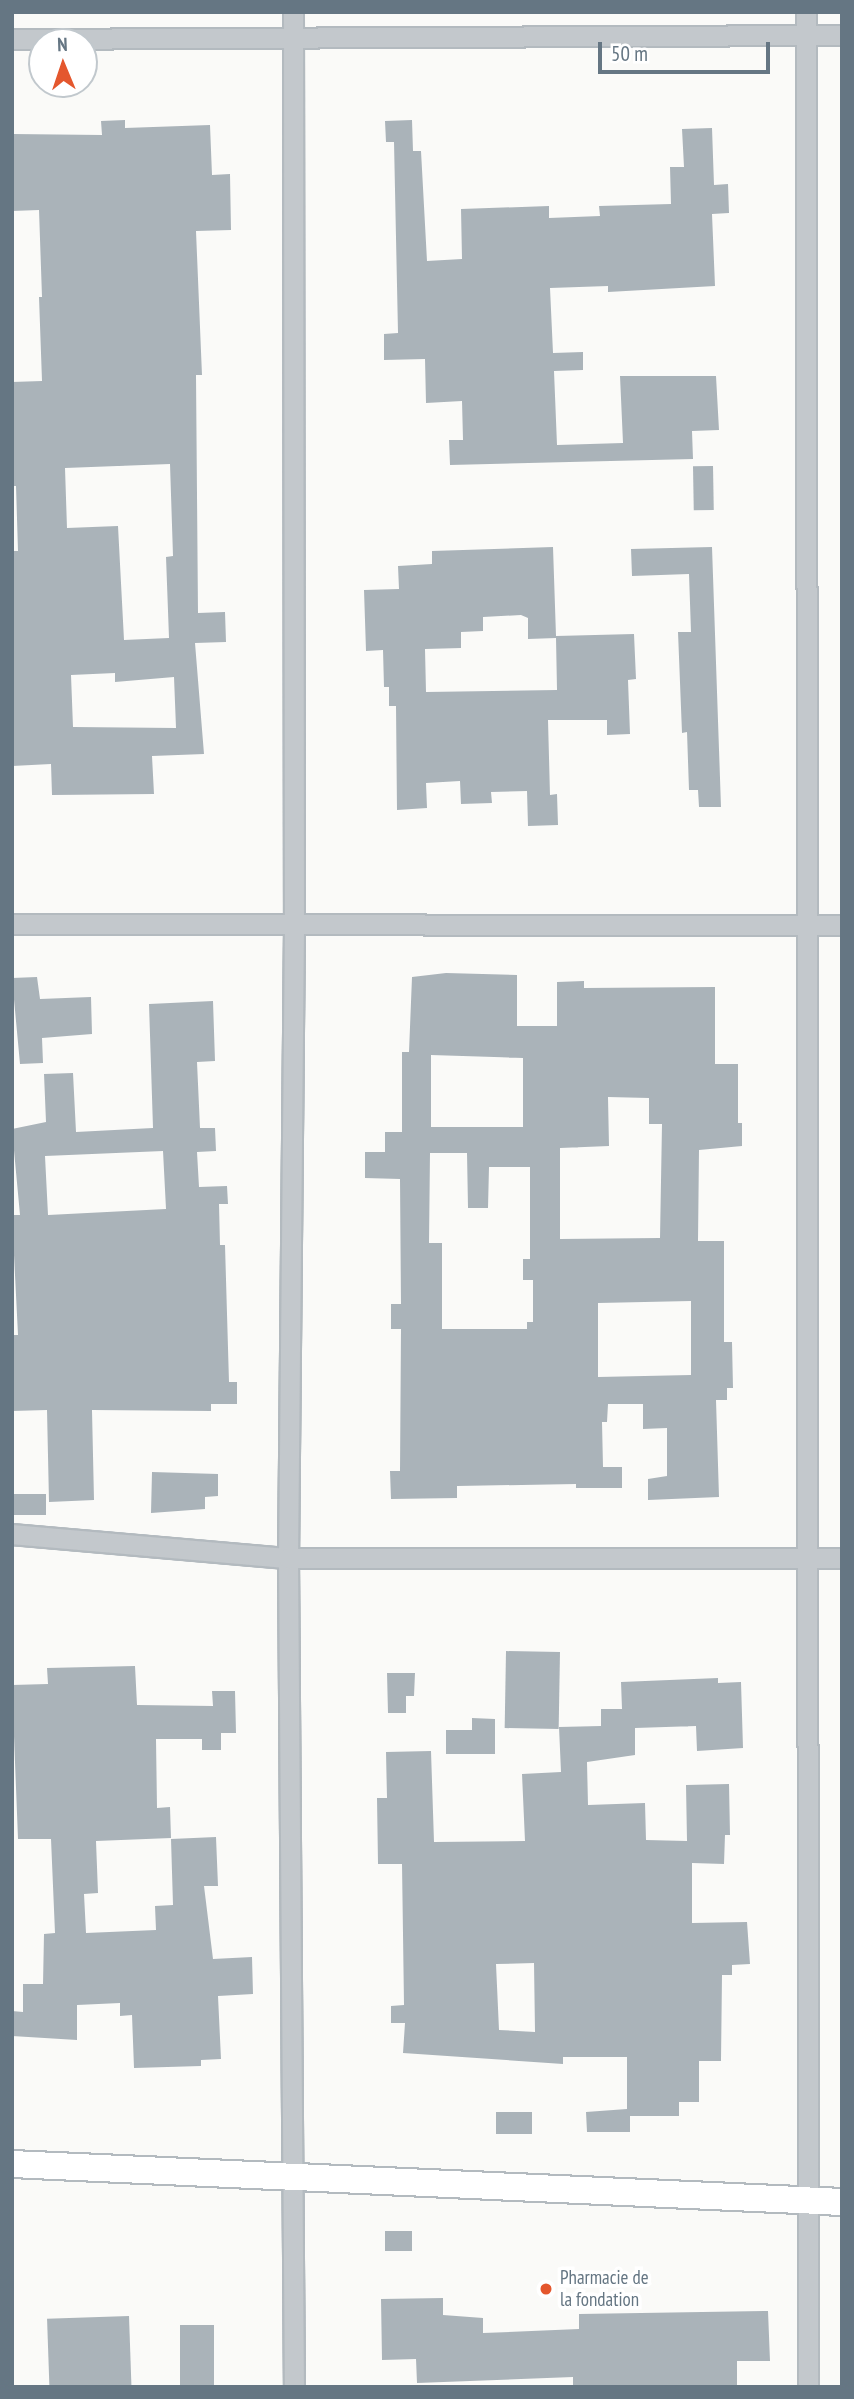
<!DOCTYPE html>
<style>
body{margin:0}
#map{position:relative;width:854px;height:2399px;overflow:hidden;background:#fafaf8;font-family:"PT Sans Narrow",sans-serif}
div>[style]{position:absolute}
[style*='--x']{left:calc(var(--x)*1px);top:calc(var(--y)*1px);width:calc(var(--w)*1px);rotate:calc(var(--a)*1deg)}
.building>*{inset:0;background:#aab3b9;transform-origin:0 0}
.roads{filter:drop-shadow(2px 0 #b3babf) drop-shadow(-2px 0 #b3babf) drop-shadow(0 2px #b3babf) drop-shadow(0 -2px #b3babf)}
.minor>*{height:19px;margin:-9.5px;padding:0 9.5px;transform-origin:9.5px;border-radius:9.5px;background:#c3c8cc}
.secondary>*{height:26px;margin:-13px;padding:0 13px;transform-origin:13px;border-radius:13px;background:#fff}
.dots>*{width:19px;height:19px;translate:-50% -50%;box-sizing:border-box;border:4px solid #fff;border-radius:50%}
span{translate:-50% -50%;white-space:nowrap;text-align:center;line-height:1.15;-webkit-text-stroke:7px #fff;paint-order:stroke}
.poi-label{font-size:19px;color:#657683}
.left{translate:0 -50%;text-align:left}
.frame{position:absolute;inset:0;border:14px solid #657683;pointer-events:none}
.north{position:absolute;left:28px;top:28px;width:70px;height:70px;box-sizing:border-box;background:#fff;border:2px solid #c1c8cd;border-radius:50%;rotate:358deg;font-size:19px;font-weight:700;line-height:28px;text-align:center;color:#657683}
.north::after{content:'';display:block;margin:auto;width:24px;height:32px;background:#e4572e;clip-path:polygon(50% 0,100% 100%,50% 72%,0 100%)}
.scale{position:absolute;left:598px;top:42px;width:172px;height:32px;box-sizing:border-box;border:4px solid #657683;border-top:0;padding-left:9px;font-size:21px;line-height:24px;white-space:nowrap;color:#657683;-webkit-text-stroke:5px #fff;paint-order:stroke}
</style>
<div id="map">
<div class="building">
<i style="clip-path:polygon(evenodd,125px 120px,125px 128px,210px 125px,212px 175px,230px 174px,231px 230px,196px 231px,202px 375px,196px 375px,198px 613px,225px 612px,226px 642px,195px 643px,204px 754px,152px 756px,154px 794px,52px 795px,51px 764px,12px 766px,12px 551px,18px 551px,16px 486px,12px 486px,12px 382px,42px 381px,39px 297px,42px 297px,39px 210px,12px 211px,12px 134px,102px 135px,101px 121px,125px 120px,170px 464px,173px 556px,166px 557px,169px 638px,124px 640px,118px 526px,67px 528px,65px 468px,170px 464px,125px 120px,115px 673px,115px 682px,174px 677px,176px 728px,73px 727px,71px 675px,115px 673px)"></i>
<i style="clip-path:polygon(412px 120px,413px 151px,421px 151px,427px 261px,462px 259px,461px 209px,549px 206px,549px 218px,600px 216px,599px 206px,671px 204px,670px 167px,684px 167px,682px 129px,712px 128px,714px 185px,728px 184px,729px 213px,712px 214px,715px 286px,608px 292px,608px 286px,550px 288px,553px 353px,583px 352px,583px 370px,554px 371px,557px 445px,623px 443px,620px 376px,716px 376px,719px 430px,692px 431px,693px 459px,450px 465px,449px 440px,463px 440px,462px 401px,426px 403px,425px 359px,384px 360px,384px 334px,398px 333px,394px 142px,386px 142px,385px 121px)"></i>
<i style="left:713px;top:466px;width:44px;height:20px;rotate:89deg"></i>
<i style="clip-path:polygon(evenodd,553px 547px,556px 636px,634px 634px,636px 679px,628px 680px,630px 734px,607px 735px,607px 720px,548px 720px,550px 795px,557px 794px,558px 825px,528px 826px,527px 791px,491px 792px,492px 803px,461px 804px,460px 781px,426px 783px,427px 808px,397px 810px,396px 706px,389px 706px,389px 687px,384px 687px,383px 650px,366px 651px,364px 590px,399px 589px,398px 566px,432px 564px,432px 551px,553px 547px,521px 615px,528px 618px,528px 639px,556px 638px,557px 690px,426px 692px,425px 649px,461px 648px,461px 632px,483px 631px,483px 617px,521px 615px)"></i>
<i style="clip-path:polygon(712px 547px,721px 807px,699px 807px,698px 790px,689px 790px,687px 732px,682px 733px,678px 632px,691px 632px,689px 574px,632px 576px,631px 549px)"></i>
<i style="clip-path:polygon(evenodd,446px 973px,517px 975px,517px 1026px,557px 1026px,557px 982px,584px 981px,584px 988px,715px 987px,715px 1064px,738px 1064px,738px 1123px,742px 1123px,742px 1146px,699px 1150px,698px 1241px,724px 1241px,724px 1342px,732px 1342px,733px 1388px,727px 1388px,727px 1400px,716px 1400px,719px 1497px,648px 1500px,648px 1479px,667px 1476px,667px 1428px,643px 1429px,643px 1404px,608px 1404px,607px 1422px,602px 1422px,603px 1467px,622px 1467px,622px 1488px,576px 1488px,576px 1484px,457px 1486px,457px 1498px,391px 1499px,390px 1471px,400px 1471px,401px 1329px,391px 1329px,391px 1304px,401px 1304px,400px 1179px,365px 1178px,365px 1152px,385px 1152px,385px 1132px,402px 1132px,402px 1052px,409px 1052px,412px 977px,446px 973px,431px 1055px,523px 1058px,523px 1127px,431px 1127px,431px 1055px,446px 973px,608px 1097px,649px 1098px,649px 1124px,662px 1124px,660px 1238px,560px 1239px,560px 1148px,609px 1146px,608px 1097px,446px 973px,430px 1153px,467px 1153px,468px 1208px,488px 1208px,489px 1167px,530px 1167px,530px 1259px,523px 1259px,523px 1280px,533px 1280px,533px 1322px,527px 1322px,527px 1329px,442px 1329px,442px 1243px,429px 1243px,430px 1153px,446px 973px,691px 1301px,691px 1375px,598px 1377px,598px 1303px,691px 1301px)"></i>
<i style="clip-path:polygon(37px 977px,40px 999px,91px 997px,92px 1034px,42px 1038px,43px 1063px,20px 1064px,12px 978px)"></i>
<i style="clip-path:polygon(evenodd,213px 1001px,215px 1061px,197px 1062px,200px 1128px,215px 1128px,216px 1151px,197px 1152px,199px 1187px,227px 1186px,228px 1204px,219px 1204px,220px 1245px,225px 1245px,229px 1382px,237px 1382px,237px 1404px,211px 1404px,211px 1411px,92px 1410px,94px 1500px,49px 1502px,47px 1410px,12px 1411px,12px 1335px,18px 1335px,12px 1215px,20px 1215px,12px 1129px,46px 1122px,44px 1074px,73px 1073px,76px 1132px,153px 1128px,149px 1004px,213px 1001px,163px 1151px,166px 1209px,48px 1215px,45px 1156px,163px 1151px)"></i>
<i style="clip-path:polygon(152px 1472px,218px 1474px,218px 1496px,205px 1497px,205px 1509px,151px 1513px)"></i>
<i style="left:12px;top:1494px;width:34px;height:21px"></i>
<i style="left:560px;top:1652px;width:77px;height:54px;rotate:91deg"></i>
<i style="clip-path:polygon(135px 1666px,137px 1705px,213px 1706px,212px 1691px,235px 1691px,236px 1733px,221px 1733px,221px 1750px,202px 1750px,202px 1739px,156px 1739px,157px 1808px,170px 1807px,171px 1838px,96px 1841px,98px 1893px,84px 1894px,86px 1933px,156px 1930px,155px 1906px,173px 1905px,171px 1839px,216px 1837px,218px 1886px,204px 1886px,213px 1959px,252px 1957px,253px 1994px,218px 1996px,221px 2059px,201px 2060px,201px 2066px,134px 2068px,132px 2015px,120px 2016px,120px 2003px,77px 2005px,77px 2040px,12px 2036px,12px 2011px,23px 2012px,23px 1984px,43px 1984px,44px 1934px,55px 1933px,51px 1839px,18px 1839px,12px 1685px,48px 1684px,47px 1668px)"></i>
<i style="clip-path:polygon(387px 1673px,415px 1673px,414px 1696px,406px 1696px,406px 1713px,388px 1713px)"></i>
<i style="clip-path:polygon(evenodd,718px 1678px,718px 1683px,741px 1682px,743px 1748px,697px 1751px,696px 1726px,635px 1728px,635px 1755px,587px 1762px,588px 1805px,645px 1803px,646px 1840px,687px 1841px,686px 1785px,729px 1784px,730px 1835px,725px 1835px,724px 1864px,692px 1863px,692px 1923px,747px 1922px,750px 1964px,732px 1965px,732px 1975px,722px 1975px,721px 2061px,699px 2061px,699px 2102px,679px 2102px,679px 2116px,630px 2116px,630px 2132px,587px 2132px,586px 2112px,627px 2109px,627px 2057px,563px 2057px,563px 2064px,403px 2053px,405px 2023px,391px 2023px,391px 2006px,404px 2005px,402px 1864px,378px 1864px,377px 1798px,387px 1798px,386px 1752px,431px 1751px,434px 1842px,525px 1841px,522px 1774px,561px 1772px,559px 1727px,601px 1726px,601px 1709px,622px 1709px,621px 1682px,718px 1678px,534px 1963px,535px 2032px,499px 2030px,496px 1964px,534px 1963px)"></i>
<i style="clip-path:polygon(472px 1718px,495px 1719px,495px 1754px,446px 1754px,446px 1730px,472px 1730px)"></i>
<i style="left:496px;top:2112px;width:36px;height:22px"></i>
<i style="left:385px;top:2231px;width:27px;height:20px"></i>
<i style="clip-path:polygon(443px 2298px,443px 2315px,483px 2318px,483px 2333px,579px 2329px,579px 2314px,768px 2311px,770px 2361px,737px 2361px,737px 2387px,573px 2387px,573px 2377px,417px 2383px,416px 2359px,382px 2360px,381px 2299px)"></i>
<i style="left:129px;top:2316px;width:71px;height:82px;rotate:88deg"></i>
<i style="left:180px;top:2325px;width:34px;height:62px"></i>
</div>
<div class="roads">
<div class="minor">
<i style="--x:293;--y:12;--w:914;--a:89.94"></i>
<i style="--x:294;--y:926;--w:632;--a:90.54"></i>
<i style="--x:288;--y:1558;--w:829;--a:89.59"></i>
<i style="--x:806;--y:12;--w:2375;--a:89.95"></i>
<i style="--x:12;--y:39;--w:830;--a:-0.28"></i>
<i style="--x:12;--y:924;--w:830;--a:0.07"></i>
<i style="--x:12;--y:1534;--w:277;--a:5"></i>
<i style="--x:288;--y:1558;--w:554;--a:0"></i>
</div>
<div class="secondary">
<i style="--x:12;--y:2164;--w:831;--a:2.62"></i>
</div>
</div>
<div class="dots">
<i style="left:546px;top:2289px;background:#e4572e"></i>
</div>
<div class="poi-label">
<span class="left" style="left:560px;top:2289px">Pharmacie de<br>la fondation</span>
</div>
<div class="frame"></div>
<div class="north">N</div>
<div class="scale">50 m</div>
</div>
